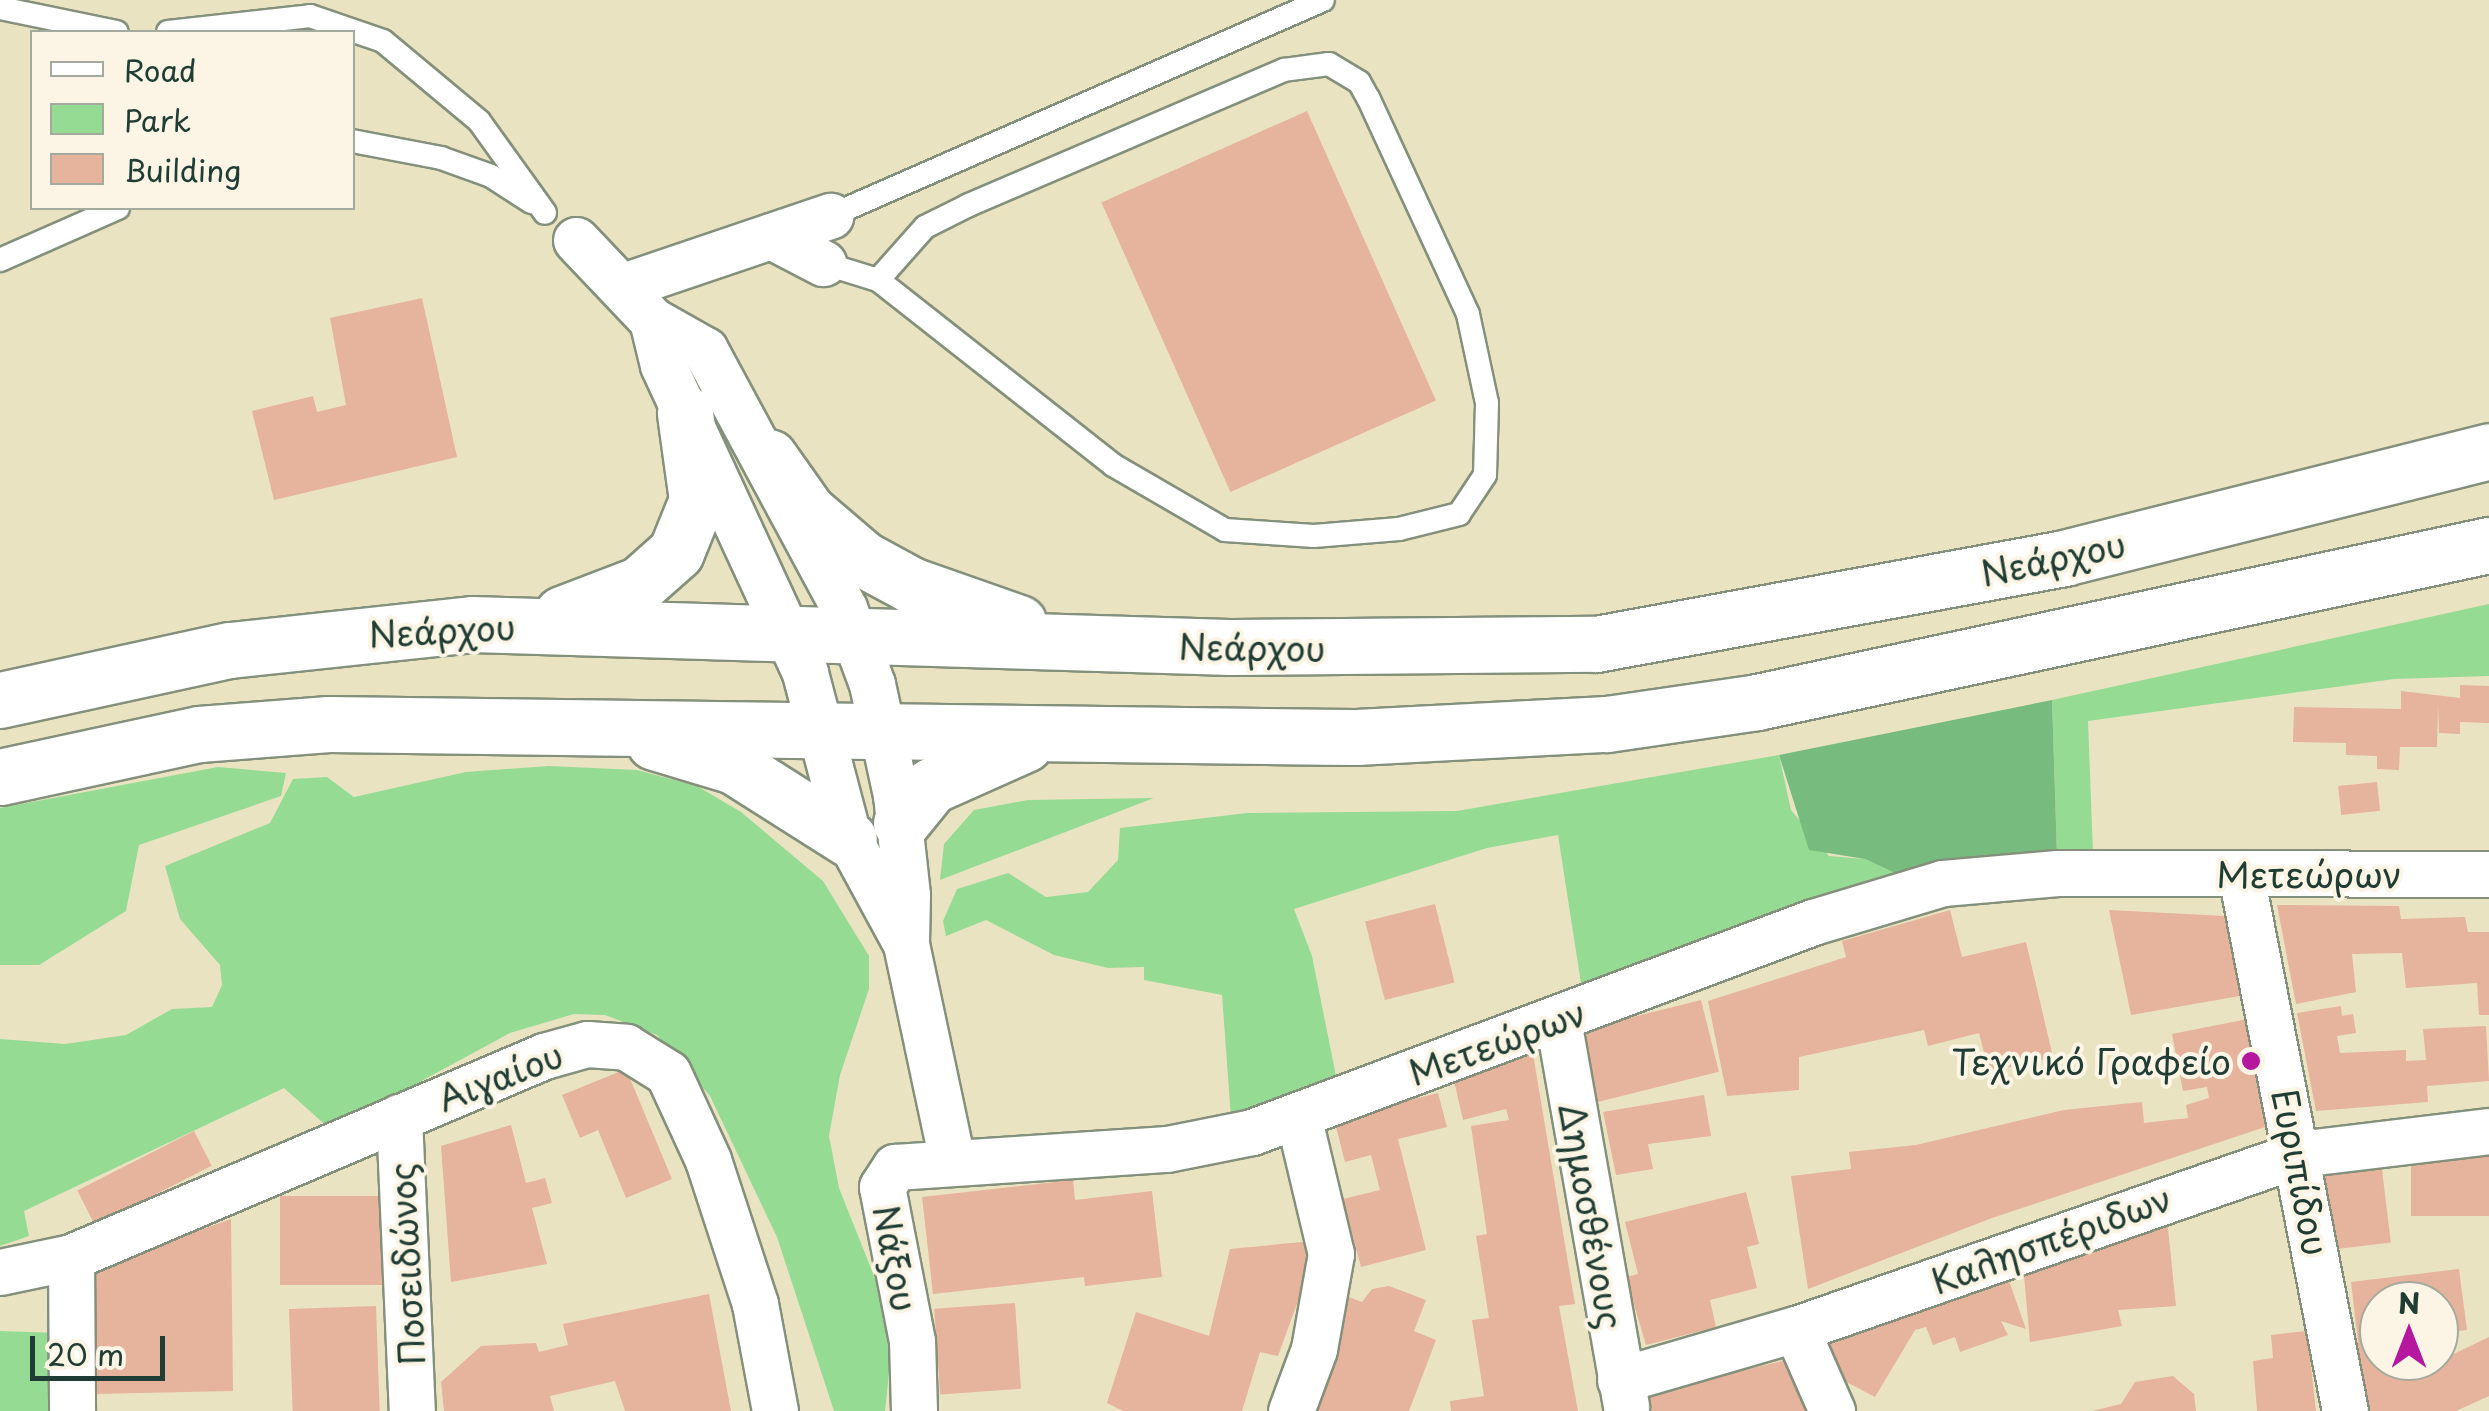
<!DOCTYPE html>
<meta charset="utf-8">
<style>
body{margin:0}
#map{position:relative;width:2489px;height:1411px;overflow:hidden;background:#eae3c2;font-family:"Playpen Sans",sans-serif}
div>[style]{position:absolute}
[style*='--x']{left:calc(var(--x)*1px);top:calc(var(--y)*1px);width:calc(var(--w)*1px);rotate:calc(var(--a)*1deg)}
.green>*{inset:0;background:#96db94;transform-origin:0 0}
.forest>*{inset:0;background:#78bb7e}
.building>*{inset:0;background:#e6b39c;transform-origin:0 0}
.roads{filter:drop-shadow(2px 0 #84907b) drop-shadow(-2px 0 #84907b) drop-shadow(0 2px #84907b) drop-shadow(0 -2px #84907b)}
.service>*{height:22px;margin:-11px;padding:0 11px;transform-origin:11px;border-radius:11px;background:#fff}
.minor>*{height:45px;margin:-22.5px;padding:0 22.5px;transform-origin:22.5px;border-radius:22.5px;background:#fff}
.primary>*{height:55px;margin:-27.5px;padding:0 27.5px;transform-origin:27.5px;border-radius:27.5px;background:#fff}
.dots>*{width:28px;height:28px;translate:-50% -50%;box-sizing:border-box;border:5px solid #fcf5e5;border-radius:50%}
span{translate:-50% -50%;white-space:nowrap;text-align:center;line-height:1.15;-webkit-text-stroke:8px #fcf5e5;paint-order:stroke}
.street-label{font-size:35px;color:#1f3d34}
.poi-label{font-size:35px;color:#1f3d34}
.right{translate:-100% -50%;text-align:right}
.legend{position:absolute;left:30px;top:30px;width:325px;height:180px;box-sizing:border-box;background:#fcf5e5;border:2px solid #a4ab9e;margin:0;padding:12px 18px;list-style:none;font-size:30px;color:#1f3d34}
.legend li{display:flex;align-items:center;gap:20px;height:50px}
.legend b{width:50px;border:2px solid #a4ab9e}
.north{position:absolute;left:2359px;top:1281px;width:100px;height:100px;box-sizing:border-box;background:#fcf5e5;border:2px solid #a4ab9e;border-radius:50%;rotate:0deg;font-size:28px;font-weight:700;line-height:40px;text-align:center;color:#1f3d34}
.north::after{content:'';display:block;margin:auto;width:35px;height:45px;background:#b5179e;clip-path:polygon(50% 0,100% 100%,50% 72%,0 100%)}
.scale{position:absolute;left:30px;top:1336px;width:135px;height:45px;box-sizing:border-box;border:5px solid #1f3d34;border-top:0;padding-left:12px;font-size:30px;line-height:35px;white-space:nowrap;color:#1f3d34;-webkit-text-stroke:8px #fcf5e5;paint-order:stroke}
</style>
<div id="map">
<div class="green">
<i style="clip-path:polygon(2489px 604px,2489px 676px,2394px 679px,2088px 721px,2093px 853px,2057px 856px,2052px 700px)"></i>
<i style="clip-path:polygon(1779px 755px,1791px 810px,1829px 856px,1865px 859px,1895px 873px,1582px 990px,1558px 835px,1487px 848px,1294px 909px,1312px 956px,1337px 1081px,1231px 1118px,1222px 995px,1144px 980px,1144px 967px,1108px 968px,1054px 955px,986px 920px,946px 936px,943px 921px,957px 889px,1008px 873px,1046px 897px,1088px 892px,1118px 860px,1120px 828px,1247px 813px,1457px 811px)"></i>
<i style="clip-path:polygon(549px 766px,637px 770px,697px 786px,741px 812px,823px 881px,869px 956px,869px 989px,840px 1075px,829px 1136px,839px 1188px,882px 1296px,890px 1364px,885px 1411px,834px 1411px,777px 1237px,710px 1096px,657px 1035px,605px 1015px,574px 1014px,510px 1033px,331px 1130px,284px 1088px,24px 1211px,29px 1236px,0 1246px,0 1039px,65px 1044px,126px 1035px,172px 1009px,212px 1007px,222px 985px,220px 965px,180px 919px,165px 866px,270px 823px,293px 779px,327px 777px,354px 797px,466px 772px)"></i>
<i style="clip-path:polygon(218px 767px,286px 773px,281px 796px,139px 845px,126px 911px,39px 965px,0 965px,0 808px)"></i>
<i style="clip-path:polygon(1154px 798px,940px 880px,944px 844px,974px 810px,1028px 800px)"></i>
<i style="left:0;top:1331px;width:53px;height:80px;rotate:2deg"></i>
</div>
<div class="forest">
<i style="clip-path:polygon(2052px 700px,2057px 856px,1939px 863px,1895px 873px,1865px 859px,1809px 850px,1779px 755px)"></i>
</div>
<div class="building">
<i style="left:1307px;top:111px;width:317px;height:225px;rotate:66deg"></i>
<i style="clip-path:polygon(422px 298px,457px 457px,274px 500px,252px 411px,313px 396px,317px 412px,346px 405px,330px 318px)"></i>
<i style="clip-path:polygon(2460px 685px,2489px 686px,2489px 723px,2460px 722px,2460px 734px,2439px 733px,2438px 705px,2437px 747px,2400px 747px,2399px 770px,2377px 769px,2377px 756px,2346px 755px,2346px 743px,2293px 742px,2294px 707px,2401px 709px,2401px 691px,2460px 698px)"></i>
<i style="left:2377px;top:782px;width:29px;height:39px;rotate:84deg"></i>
<i style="left:1435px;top:904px;width:81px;height:72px;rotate:76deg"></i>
<i style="clip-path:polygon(2277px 905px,2399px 906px,2401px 919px,2465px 917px,2468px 932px,2489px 932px,2489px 1015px,2479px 1015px,2477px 983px,2406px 988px,2402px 953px,2352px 954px,2356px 992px,2296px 1004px)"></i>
<i style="clip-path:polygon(1950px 910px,1962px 957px,2026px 942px,2053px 1057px,1989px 1072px,1979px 1033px,1928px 1046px,1924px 1030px,1799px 1057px,1799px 1090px,1727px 1096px,1708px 1001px,1846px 957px,1842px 941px)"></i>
<i style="clip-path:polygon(2109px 910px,2225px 916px,2240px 996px,2131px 1015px)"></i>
<i style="left:1701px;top:1000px;width:74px;height:125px;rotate:76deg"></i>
<i style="clip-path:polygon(2341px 1006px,2342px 1016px,2353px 1014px,2356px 1033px,2337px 1036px,2340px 1053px,2406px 1050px,2406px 1061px,2426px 1060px,2423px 1029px,2486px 1026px,2489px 1081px,2427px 1086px,2428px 1102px,2316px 1111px,2297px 1013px)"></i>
<i style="clip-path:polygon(2258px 1017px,2280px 1122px,1992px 1218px,1808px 1289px,1791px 1176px,1851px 1169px,1849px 1152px,1916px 1145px,2064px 1110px,2142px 1102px,2144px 1123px,2188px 1118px,2186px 1105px,2209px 1098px,2207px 1087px,2183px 1091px,2172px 1034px)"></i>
<i style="clip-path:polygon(1533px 1054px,1575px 1304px,1559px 1306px,1578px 1411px,1451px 1411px,1450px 1401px,1484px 1396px,1472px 1320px,1489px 1318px,1476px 1236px,1487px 1234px,1471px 1126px,1509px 1120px,1506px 1109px,1463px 1120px,1454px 1081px,1469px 1077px,1467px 1070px)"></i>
<i style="clip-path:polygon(626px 1069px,672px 1179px,626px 1198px,598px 1130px,580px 1138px,562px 1095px)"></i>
<i style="clip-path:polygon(1438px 1093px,1447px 1127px,1398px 1139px,1426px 1250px,1361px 1267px,1343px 1199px,1380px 1190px,1371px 1155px,1345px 1162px,1334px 1119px)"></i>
<i style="clip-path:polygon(1704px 1095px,1711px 1136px,1648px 1144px,1653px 1169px,1616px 1175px,1603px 1112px)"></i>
<i style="clip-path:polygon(511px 1125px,526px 1183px,545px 1178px,552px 1203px,532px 1208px,547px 1264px,451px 1282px,441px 1146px)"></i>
<i style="left:194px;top:1131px;width:39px;height:131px;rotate:63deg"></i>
<i style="left:2489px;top:1149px;width:67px;height:78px;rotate:90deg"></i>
<i style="left:2381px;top:1162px;width:81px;height:64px;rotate:83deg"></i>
<i style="clip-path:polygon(1073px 1180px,1075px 1200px,1152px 1191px,1162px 1277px,1085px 1286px,1084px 1277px,933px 1294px,922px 1197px)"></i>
<i style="clip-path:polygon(1746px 1192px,1759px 1244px,1747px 1247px,1757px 1288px,1710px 1300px,1716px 1327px,1646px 1345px,1626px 1277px,1638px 1274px,1625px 1222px)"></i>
<i style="left:389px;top:1196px;width:89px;height:109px;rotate:90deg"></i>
<i style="clip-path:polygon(2166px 1209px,2176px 1306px,2118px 1310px,2122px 1326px,2030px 1342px,2023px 1264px)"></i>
<i style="clip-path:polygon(231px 1219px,233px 1391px,95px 1394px,89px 1270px)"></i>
<i style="clip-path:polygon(1302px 1242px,1315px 1254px,1278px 1356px,1260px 1352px,1242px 1411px,1123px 1411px,1107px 1403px,1136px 1312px,1209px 1336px,1230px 1249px)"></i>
<i style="clip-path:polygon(2004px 1267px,2026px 1329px,2001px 1321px,2008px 1335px,1960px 1352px,1955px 1337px,1933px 1345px,1926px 1327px,1915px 1330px,1875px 1397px,1831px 1374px,1817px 1333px)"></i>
<i style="clip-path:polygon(2459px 1269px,2467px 1330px,2439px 1333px,2439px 1301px,2379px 1301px,2379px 1361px,2439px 1361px,2489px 1337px,2489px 1396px,2456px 1411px,2365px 1411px,2344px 1346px,2358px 1342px,2351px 1282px)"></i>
<i style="clip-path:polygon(1389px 1286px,1426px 1300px,1414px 1331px,1436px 1340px,1409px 1411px,1302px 1411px,1346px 1296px,1362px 1302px,1372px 1289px)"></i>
<i style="clip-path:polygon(709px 1294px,731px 1411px,625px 1411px,615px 1381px,550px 1396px,554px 1411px,444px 1411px,441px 1382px,481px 1346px,536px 1343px,539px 1352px,568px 1345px,563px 1324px)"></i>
<i style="left:1015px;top:1303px;width:86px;height:81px;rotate:86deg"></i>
<i style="left:376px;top:1306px;width:105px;height:87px;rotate:88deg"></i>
<i style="clip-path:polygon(2307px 1331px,2316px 1411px,2257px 1411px,2253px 1361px,2273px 1358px,2271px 1335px)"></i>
<i style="clip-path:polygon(1794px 1358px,1806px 1411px,1652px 1411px,1648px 1394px)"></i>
<i style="clip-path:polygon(2173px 1376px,2194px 1394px,2196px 1411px,2092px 1411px,2121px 1404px,2135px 1382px)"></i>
</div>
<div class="roads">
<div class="service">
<i style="--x:0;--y:8;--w:119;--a:11.6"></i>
<i style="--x:168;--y:32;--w:143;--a:-6.4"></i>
<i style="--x:310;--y:16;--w:77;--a:18.9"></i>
<i style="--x:383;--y:41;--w:125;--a:39.8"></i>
<i style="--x:479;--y:121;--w:113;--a:54.3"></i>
<i style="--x:352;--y:141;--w:91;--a:10.8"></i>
<i style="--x:441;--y:158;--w:53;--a:19.8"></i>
<i style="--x:491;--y:176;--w:48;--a:33"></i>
<i style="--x:830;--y:216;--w:538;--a:-23.66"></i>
<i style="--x:0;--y:260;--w:129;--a:-23.8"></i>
<i style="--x:823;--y:263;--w:58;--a:17.2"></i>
<i style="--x:878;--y:280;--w:299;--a:38.2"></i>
<i style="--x:1113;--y:465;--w:129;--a:30.1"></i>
<i style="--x:1225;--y:530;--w:89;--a:3.9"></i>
<i style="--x:1314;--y:536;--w:85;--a:-4.7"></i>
<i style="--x:1399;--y:529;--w:62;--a:-14"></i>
<i style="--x:1459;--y:514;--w:47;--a:-56.3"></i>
<i style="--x:1485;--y:475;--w:72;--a:-88.4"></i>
<i style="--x:1487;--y:403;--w:91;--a:-102.1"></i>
<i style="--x:1468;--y:314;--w:238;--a:-114.8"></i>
<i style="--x:1368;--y:98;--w:18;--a:-119"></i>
<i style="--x:1359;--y:82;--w:35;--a:-149"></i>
<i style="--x:1329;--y:64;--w:45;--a:172.4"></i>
<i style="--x:1284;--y:70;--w:343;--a:156.8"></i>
<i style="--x:969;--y:205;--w:49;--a:153.4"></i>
<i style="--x:925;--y:227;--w:71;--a:131.6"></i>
</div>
<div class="minor">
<i style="--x:771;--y:236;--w:59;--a:27.4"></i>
<i style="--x:576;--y:240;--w:110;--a:46.5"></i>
<i style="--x:652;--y:320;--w:61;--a:29.5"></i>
<i style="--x:705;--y:350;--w:293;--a:61.7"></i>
<i style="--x:844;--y:608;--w:81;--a:69.8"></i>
<i style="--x:872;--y:684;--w:114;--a:77.8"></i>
<i style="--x:896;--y:795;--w:101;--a:83.7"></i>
<i style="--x:907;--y:895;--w:48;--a:91.2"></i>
<i style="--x:623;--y:286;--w:219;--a:-18.7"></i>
<i style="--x:652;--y:320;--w:46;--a:76.3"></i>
<i style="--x:663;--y:365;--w:339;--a:65.2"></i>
<i style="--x:805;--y:673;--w:172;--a:75.2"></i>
<i style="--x:849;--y:839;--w:119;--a:61.5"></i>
<i style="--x:906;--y:944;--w:222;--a:78"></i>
<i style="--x:2241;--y:875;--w:546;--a:79.02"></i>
<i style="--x:1558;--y:1020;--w:393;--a:80"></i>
<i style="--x:399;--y:1117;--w:294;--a:87.5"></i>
<i style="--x:71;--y:1257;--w:154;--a:89.6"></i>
<i style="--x:0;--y:1272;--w:73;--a:-11.9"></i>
<i style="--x:71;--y:1257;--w:514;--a:-23.02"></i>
<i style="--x:544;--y:1056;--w:45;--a:-15.6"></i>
<i style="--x:587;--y:1044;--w:39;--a:4"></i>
<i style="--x:626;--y:1047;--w:49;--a:31.8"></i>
<i style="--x:668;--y:1073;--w:96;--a:65.3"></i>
<i style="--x:708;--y:1160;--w:151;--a:71.9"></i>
<i style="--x:755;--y:1304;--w:109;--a:79.4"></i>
<i style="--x:1796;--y:1329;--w:90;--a:66.3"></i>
<i style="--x:1620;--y:1380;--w:183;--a:-16.2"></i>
<i style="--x:1796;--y:1329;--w:533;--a:-19.18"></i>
<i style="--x:2299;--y:1154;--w:191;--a:-6.9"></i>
<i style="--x:914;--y:1411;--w:70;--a:-91.6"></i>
<i style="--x:912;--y:1341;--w:157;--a:-101"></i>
<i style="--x:882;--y:1187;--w:24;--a:-57"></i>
<i style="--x:895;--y:1167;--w:273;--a:-3.8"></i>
<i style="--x:1167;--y:1149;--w:87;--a:-11.3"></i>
<i style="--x:1252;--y:1132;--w:599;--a:-20.52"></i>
<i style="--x:1813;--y:922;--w:136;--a:-16.7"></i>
<i style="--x:1943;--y:883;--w:115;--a:-5"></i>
<i style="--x:2058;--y:873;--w:431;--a:0.1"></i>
<i style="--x:1291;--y:1411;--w:66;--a:-69.6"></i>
<i style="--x:1314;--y:1349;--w:97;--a:-79.9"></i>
<i style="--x:1331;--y:1254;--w:142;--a:-103.4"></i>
</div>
<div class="primary">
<i style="--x:769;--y:457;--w:67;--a:54.7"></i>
<i style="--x:808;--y:512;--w:72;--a:40.5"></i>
<i style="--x:863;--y:559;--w:55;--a:28.4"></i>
<i style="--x:911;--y:585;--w:114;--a:19.4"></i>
<i style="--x:562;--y:614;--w:84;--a:-21"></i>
<i style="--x:640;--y:584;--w:48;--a:-41.6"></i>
<i style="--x:676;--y:552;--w:56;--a:-68"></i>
<i style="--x:697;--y:500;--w:88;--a:-97.9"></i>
<i style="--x:0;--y:700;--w:235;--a:-12.3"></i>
<i style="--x:230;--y:650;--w:243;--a:-6.1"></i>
<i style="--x:472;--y:624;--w:759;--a:1.74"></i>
<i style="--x:1231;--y:647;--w:365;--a:-0.5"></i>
<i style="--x:1596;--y:644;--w:476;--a:-10.4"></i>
<i style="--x:2064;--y:558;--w:438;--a:-14.1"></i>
<i style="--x:654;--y:742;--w:84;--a:16.7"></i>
<i style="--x:734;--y:766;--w:136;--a:32.4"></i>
<i style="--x:0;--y:777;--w:204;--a:-12.2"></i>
<i style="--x:199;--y:734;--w:130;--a:-4.4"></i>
<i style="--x:329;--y:724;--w:1027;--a:0.73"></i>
<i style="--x:1356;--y:737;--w:251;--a:-3"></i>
<i style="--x:1607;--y:724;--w:152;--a:-8.3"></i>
<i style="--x:1757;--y:702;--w:749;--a:-12.11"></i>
<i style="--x:901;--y:823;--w:48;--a:-51"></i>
<i style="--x:931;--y:786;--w:103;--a:-24.1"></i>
</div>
</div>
<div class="dots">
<i style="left:2251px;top:1061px;background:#b5179e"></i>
</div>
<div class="street-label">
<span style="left:2053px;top:558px;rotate:-12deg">Νεάρχου</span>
<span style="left:442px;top:630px;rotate:-3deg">Νεάρχου</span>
<span style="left:1252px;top:647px;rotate:1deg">Νεάρχου</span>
<span style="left:2309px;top:874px">Μετεώρων</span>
<span style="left:1497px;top:1042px;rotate:-20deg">Μετεώρων</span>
<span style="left:500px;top:1076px;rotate:-21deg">Αιγαίου</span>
<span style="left:2301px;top:1172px;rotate:79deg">Ευριπίδου</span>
<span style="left:1592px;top:1216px;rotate:80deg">Δημοσθένους</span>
<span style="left:2051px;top:1239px;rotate:-20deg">Καλησπέριδων</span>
<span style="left:896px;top:1258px;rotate:79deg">Νάξου</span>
<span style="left:406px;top:1264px;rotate:-93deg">Ποσειδώνος</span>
</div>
<div class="poi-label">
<span class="right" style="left:2231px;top:1061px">Τεχνικό Γραφείο</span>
</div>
<ul class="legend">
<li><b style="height:12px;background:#fff"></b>Road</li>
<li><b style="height:28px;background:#96db94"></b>Park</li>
<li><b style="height:28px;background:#e6b39c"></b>Building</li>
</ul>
<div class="north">N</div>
<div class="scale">20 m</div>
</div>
